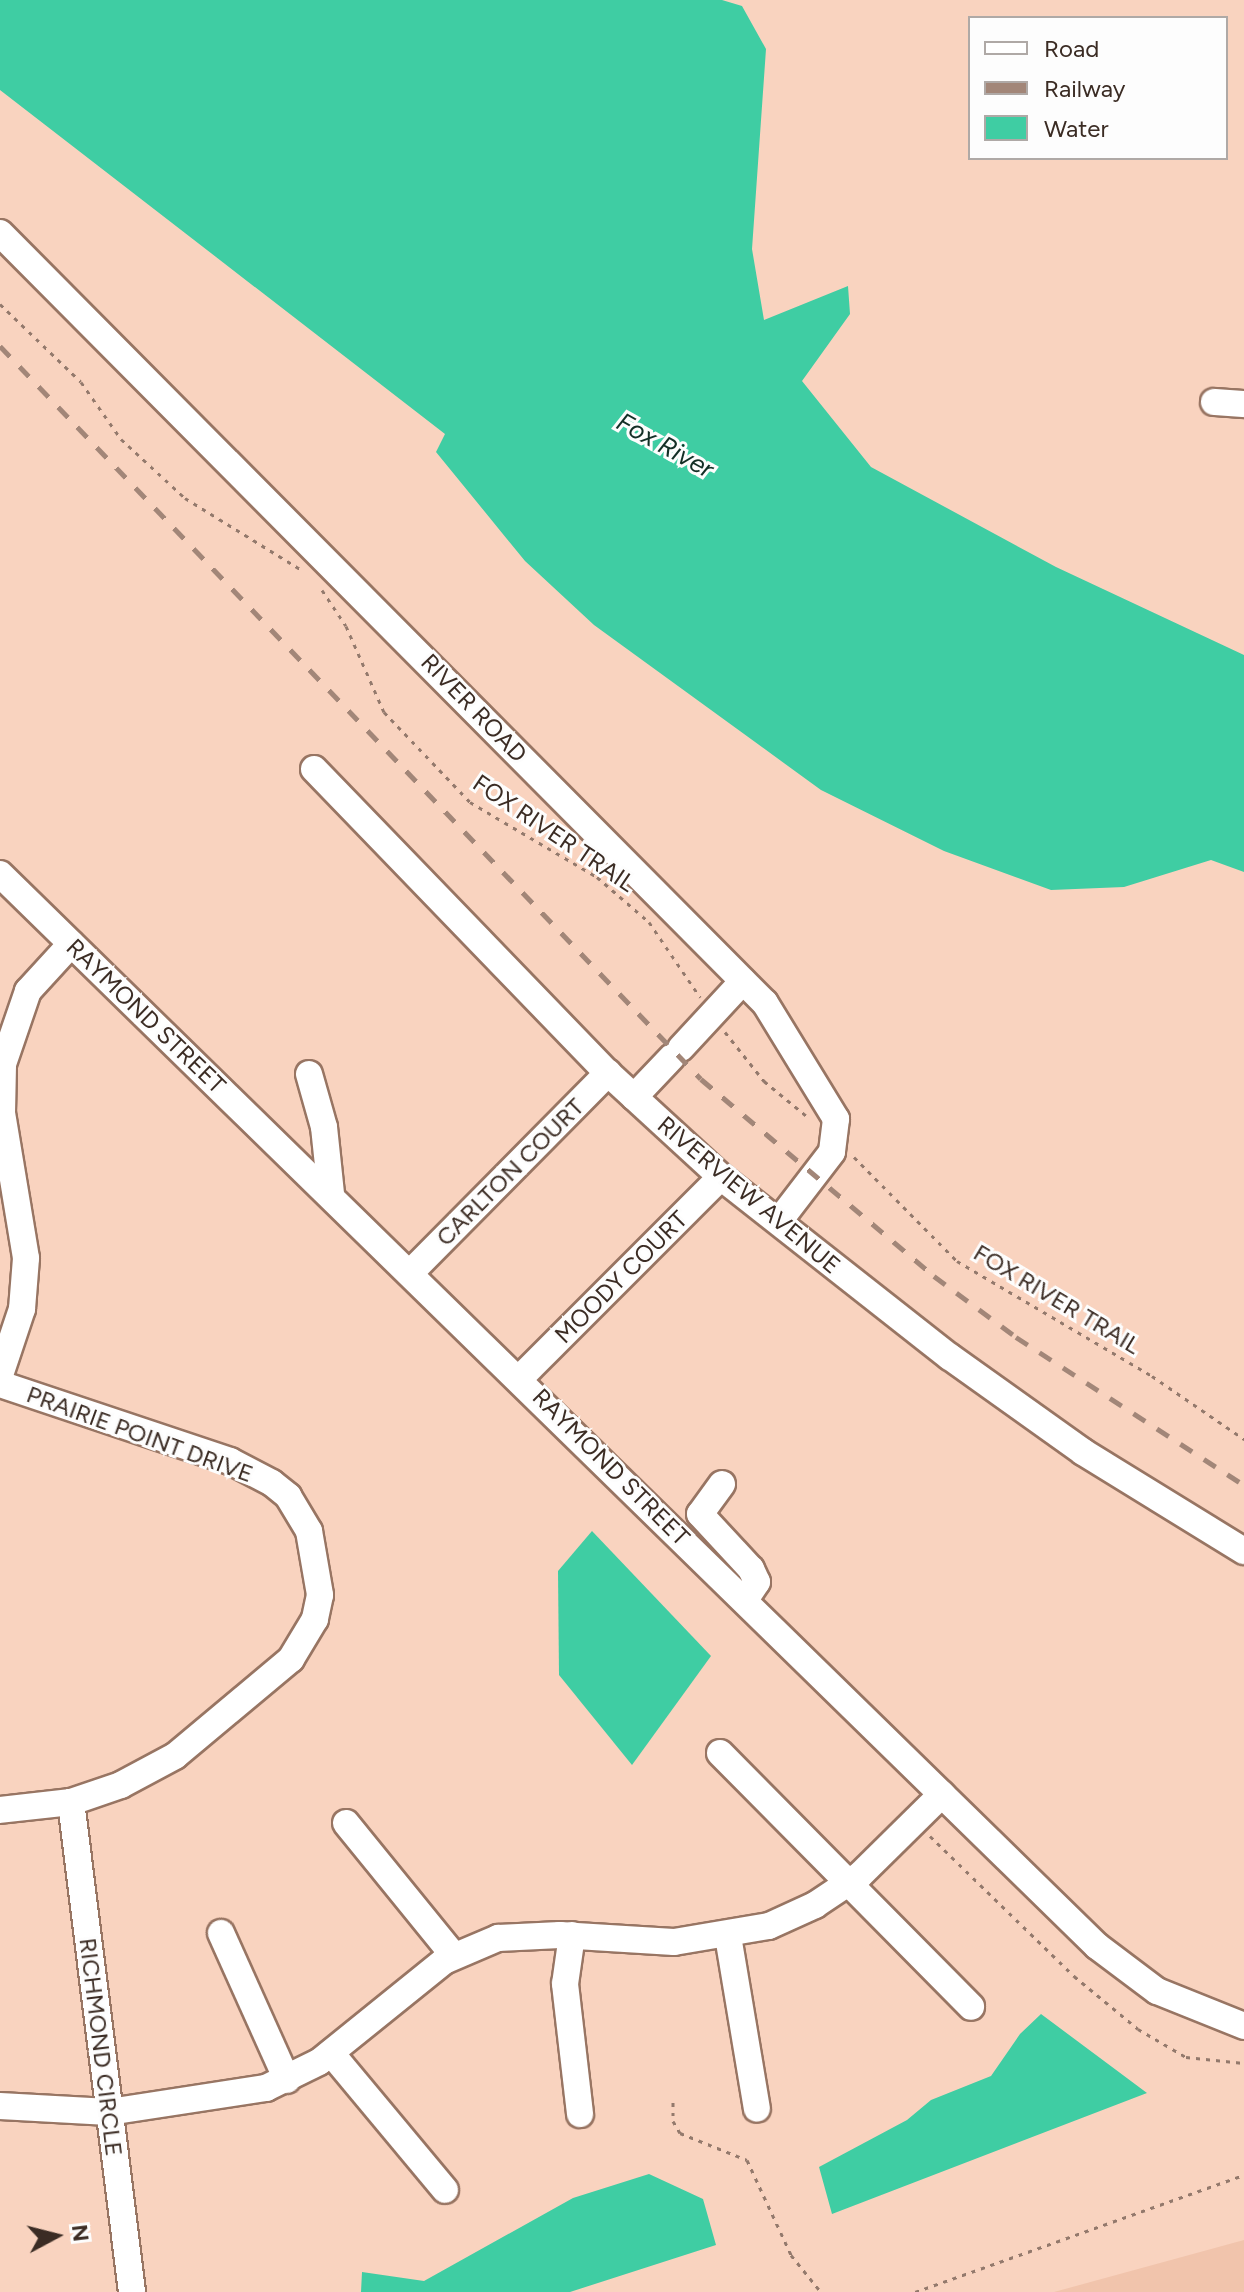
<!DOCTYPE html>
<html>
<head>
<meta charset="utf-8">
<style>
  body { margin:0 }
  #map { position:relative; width:1244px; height:2292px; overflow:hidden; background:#f9d3bf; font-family:Figtree,sans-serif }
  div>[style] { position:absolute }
  .built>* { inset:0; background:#f1c4ac }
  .water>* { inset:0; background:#3fcda3 }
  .path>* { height:3px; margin-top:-1.5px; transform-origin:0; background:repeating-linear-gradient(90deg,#93796c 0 4px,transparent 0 10px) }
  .roads { filter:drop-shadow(2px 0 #987563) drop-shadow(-2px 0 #987563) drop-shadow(0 2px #987563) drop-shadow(0 -2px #987563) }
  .minor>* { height:26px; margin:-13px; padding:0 13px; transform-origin:13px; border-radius:13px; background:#fff }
  .rail>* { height:5px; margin-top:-2.5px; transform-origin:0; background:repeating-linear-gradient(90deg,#a28678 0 14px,transparent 0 28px) }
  span { translate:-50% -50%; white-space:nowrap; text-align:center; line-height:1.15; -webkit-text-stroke:6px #fdfdfd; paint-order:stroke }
  .street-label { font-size:24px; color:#3b2c24 }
  .water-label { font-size:26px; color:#132f26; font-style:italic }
  .legend { position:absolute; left:968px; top:16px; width:260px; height:144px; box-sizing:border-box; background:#fdfdfd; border:2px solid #afa9a6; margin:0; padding:10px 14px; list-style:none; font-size:24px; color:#3b2c24 }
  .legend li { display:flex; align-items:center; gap:16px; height:40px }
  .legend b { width:40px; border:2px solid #afa9a6 }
  .north { position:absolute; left:16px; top:2196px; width:80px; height:80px; -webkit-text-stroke:6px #fdfdfd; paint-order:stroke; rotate:83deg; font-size:22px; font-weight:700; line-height:32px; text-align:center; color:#3b2c24 }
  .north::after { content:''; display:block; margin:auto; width:28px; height:36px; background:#3b2c24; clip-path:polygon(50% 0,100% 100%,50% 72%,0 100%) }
</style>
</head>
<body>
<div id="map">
  <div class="built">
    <div style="clip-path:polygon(1244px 2240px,1244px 2292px,1054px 2292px)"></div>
  </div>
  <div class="water">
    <div style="clip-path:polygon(0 0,722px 0,742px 6px,766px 49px,752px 249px,764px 320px,848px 286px,850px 314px,802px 381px,871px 467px,1056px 567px,1244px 655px,1244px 872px,1211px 860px,1124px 887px,1051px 890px,944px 851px,821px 790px,594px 625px,525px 561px,436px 452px,445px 434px,0 90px)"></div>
    <div style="clip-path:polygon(592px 1531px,711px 1656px,632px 1765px,559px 1675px,558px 1571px)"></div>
    <div style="clip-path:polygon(1041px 2014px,1147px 2093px,832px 2214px,819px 2167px,907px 2120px,931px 2100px,991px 2076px,1020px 2034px)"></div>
    <div style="clip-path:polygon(649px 2174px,703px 2199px,716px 2245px,570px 2292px,361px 2292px,362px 2272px,424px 2281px,573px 2198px)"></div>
  </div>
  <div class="path">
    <div style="left:0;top:304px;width:112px;rotate:43.9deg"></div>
    <div style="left:81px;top:382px;width:70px;rotate:54.9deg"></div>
    <div style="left:121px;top:439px;width:87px;rotate:42.7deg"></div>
    <div style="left:185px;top:498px;width:139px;rotate:31.7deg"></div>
    <div style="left:322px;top:590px;width:43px;rotate:56.3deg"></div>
    <div style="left:346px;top:626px;width:94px;rotate:66.2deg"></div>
    <div style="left:384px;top:712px;width:124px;rotate:46.3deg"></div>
    <div style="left:470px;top:802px;width:147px;rotate:30.6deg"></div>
    <div style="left:597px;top:877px;width:69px;rotate:40.9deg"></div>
    <div style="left:649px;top:922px;width:91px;rotate:55.8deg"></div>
    <div style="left:725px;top:1032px;width:63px;rotate:51.5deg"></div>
    <div style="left:764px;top:1081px;width:58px;rotate:39.4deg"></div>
    <div style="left:854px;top:1157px;width:146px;rotate:45.3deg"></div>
    <div style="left:957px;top:1261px;width:226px;rotate:30.5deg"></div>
    <div style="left:1152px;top:1376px;width:112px;rotate:34.4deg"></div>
    <div style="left:930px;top:1836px;width:201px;rotate:44.2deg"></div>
    <div style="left:1074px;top:1976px;width:83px;rotate:39.6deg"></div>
    <div style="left:1138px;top:2029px;width:56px;rotate:30.3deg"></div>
    <div style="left:1186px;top:2057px;width:58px;rotate:5.9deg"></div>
    <div style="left:673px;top:2102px;width:19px;rotate:90deg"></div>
    <div style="left:673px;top:2121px;width:14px;rotate:60deg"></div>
    <div style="left:680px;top:2133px;width:72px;rotate:21.9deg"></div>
    <div style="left:747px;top:2160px;width:105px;rotate:65.1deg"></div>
    <div style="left:791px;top:2255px;width:48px;rotate:51deg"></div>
    <div style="left:915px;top:2292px;width:349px;rotate:-19.6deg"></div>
  </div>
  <div class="roads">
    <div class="minor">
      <div style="left:0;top:233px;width:1085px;rotate:45.19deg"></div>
      <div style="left:765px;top:1003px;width:136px;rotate:58.5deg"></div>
      <div style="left:836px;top:1119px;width:33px;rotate:97deg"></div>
      <div style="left:832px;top:1152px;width:87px;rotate:127.5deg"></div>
      <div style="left:1214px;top:402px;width:30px;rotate:4deg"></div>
      <div style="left:314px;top:769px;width:423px;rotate:46deg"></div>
      <div style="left:608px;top:1073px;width:154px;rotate:42.6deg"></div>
      <div style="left:721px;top:1177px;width:291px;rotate:38.2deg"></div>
      <div style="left:950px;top:1357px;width:163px;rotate:35.5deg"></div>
      <div style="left:1083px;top:1452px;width:189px;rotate:31.6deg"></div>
      <div style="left:0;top:874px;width:1534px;rotate:44.34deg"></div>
      <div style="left:1097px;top:1946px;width:75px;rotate:36.9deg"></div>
      <div style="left:1157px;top:1991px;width:94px;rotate:21.9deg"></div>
      <div style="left:681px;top:1048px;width:91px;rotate:-47.2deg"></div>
      <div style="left:309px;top:1074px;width:55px;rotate:74.2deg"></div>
      <div style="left:324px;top:1127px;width:67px;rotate:84deg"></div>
      <div style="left:634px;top:1097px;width:54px;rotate:-46.5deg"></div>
      <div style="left:412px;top:1271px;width:279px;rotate:-45.3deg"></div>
      <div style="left:0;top:1375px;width:70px;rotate:-71.6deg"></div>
      <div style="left:22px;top:1309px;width:51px;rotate:-85.5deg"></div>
      <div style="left:26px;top:1258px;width:147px;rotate:-99.4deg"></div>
      <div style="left:2px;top:1113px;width:49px;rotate:-88.8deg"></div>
      <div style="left:3px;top:1064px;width:77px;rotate:-71.1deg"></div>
      <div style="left:28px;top:991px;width:64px;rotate:-47.5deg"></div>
      <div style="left:520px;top:1378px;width:284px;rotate:-45deg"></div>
      <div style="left:0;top:1384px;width:243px;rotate:18.5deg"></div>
      <div style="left:230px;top:1461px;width:47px;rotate:27.6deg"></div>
      <div style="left:272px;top:1483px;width:21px;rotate:39deg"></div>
      <div style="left:288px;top:1496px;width:41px;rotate:59deg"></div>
      <div style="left:309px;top:1531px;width:65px;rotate:80.2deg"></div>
      <div style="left:320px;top:1595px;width:25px;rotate:102deg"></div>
      <div style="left:315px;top:1619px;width:47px;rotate:121deg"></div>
      <div style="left:291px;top:1659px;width:151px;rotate:140.1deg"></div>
      <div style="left:175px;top:1756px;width:61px;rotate:151.8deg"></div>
      <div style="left:121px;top:1785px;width:53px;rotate:161.2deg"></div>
      <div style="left:71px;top:1802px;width:71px;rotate:173.6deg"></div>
      <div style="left:722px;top:1484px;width:37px;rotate:126deg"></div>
      <div style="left:700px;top:1514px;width:75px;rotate:47.2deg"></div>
      <div style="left:751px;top:1569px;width:14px;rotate:65deg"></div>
      <div style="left:757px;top:1582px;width:22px;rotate:124deg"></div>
      <div style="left:720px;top:1753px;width:357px;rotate:45.3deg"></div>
      <div style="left:71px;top:1802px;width:494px;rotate:82.9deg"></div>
      <div style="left:346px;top:1823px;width:171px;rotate:50.9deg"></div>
      <div style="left:221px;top:1933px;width:161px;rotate:65.8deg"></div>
      <div style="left:572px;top:1935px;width:49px;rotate:98.1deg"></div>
      <div style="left:565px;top:1984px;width:131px;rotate:83.4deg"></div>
      <div style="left:728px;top:1936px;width:175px;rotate:80.5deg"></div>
      <div style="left:331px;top:2053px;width:178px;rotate:50.2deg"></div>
      <div style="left:0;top:2106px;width:109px;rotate:3.2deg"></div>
      <div style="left:109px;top:2112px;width:159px;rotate:-8.7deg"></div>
      <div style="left:266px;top:2088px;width:59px;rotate:-26.1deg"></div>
      <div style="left:319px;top:2062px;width:161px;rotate:-38.9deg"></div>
      <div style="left:444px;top:1961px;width:59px;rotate:-23.1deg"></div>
      <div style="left:498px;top:1938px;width:62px;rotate:-2.8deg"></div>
      <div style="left:560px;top:1935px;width:114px;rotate:3.5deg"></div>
      <div style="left:674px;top:1942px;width:96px;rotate:-9.6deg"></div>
      <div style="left:769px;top:1926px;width:51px;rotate:-24.5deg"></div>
      <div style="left:815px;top:1905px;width:54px;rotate:-33.7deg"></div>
      <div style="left:860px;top:1875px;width:115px;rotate:-44.6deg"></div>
    </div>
  </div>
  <div class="rail">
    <div style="left:0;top:346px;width:1014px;rotate:46.28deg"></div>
    <div style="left:701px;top:1079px;width:305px;rotate:40.2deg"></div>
    <div style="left:934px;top:1276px;width:102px;rotate:36.6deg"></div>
    <div style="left:1016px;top:1337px;width:272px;rotate:33deg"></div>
  </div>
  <div class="street-label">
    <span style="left:474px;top:708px;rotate:46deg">RIVER ROAD</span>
    <span style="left:554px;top:833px;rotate:34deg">FOX RIVER TRAIL</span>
    <span style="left:146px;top:1016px;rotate:44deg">RAYMOND STREET</span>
    <span style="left:510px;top:1172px;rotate:-45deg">CARLTON COURT</span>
    <span style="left:749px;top:1195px;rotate:40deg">RIVERVIEW AVENUE</span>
    <span style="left:621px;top:1277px;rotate:-45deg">MOODY COURT</span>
    <span style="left:1057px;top:1299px;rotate:31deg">FOX RIVER TRAIL</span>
    <span style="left:140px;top:1434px;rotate:20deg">PRAIRIE POINT DRIVE</span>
    <span style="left:611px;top:1467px;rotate:45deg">RAYMOND STREET</span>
    <span style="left:101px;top:2047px;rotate:83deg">RICHMOND CIRCLE</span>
  </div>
  <div class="water-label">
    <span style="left:665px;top:446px;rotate:29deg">Fox River</span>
  </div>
  <ul class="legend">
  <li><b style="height:10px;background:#fff"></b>Road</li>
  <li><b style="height:10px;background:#a28678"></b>Railway</li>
  <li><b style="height:22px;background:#3fcda3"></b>Water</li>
  </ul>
  <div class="north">N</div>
</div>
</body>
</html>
